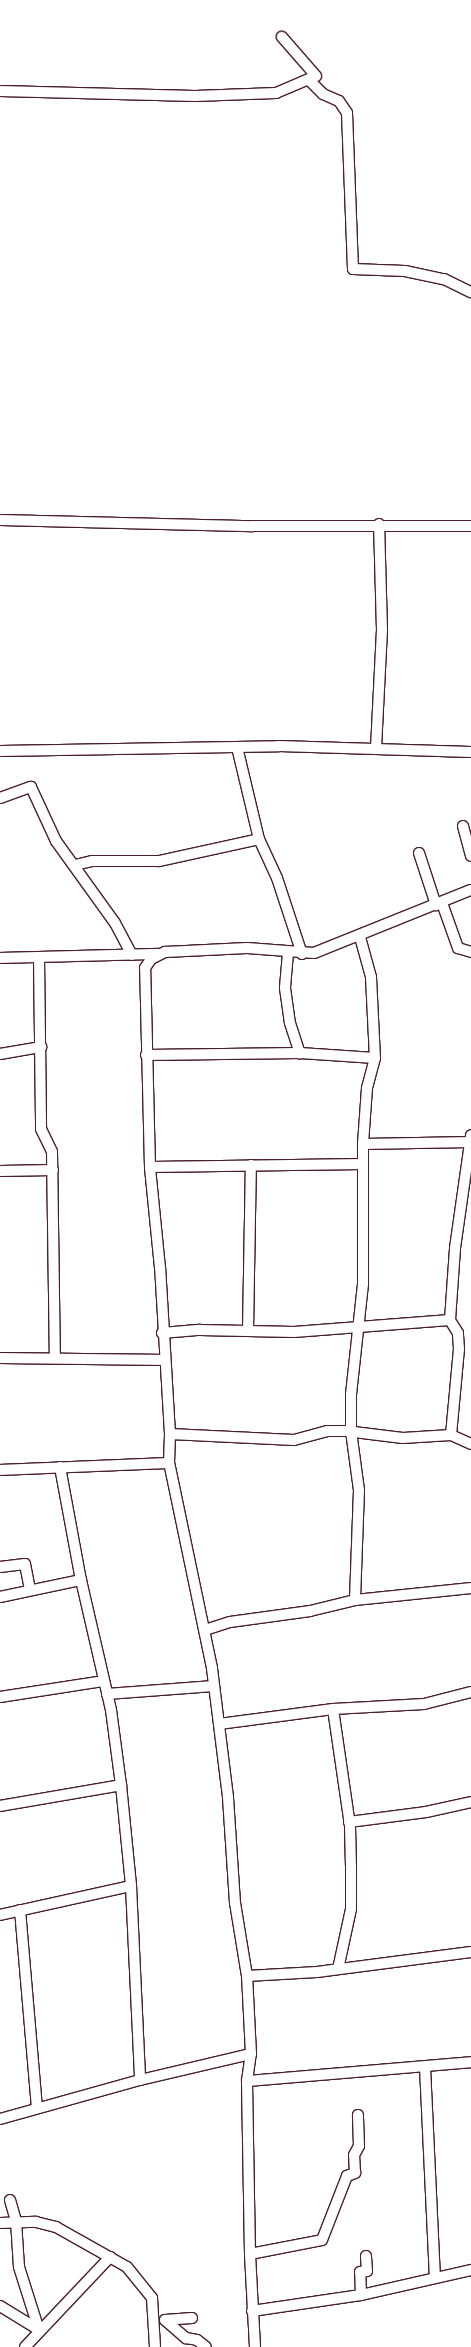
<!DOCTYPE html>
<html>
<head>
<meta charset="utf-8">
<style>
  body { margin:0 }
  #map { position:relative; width:471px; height:2347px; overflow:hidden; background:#fff; font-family:Delius,sans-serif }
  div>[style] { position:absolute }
  .roads { filter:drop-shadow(1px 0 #4a1f2b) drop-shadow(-1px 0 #4a1f2b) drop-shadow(0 1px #4a1f2b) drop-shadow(0 -1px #4a1f2b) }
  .minor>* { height:10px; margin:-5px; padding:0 5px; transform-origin:5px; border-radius:5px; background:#fff }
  span { translate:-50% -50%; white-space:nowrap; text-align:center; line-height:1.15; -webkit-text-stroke:5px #fff; paint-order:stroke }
</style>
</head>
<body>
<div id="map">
  <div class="roads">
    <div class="minor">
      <div style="left:309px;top:80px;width:20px;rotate:45deg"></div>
      <div style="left:323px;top:94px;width:17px;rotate:24deg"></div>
      <div style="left:339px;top:101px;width:14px;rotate:56deg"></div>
      <div style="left:347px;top:113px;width:156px;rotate:87.8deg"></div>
      <div style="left:353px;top:269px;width:52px;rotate:2.2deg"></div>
      <div style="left:405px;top:271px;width:40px;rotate:12deg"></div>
      <div style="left:444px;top:279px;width:30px;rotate:26deg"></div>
      <div style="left:0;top:91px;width:195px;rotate:1.5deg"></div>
      <div style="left:195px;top:96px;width:81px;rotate:-2.1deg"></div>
      <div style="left:276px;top:93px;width:43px;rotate:-23deg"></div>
      <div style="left:316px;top:76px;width:52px;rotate:-131.1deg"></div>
      <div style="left:0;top:520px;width:253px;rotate:1.4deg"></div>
      <div style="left:253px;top:526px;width:218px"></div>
      <div style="left:237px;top:747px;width:95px;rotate:76.6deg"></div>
      <div style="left:259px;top:839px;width:43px;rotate:65.2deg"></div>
      <div style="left:277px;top:878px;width:80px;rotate:71.8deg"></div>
      <div style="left:376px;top:748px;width:118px;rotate:-87.1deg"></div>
      <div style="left:382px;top:630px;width:106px;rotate:-91.6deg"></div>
      <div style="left:0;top:751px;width:279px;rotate:-1deg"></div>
      <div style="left:279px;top:746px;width:192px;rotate:1.8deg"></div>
      <div style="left:0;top:798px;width:33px;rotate:-20deg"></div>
      <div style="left:31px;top:787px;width:60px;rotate:65.2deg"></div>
      <div style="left:56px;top:841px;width:101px;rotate:54.3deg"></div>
      <div style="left:115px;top:923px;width:36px;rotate:62deg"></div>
      <div style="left:463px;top:826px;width:31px;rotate:75deg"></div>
      <div style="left:419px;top:853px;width:55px;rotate:71.9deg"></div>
      <div style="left:75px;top:865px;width:18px;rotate:-13deg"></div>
      <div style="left:93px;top:861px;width:66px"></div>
      <div style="left:159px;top:861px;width:102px;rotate:-12.4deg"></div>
      <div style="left:442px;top:903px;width:48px;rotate:70.4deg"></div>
      <div style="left:458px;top:948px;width:14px;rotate:17deg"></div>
      <div style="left:360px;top:937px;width:41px;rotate:74.6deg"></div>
      <div style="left:371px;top:977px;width:81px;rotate:87.2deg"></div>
      <div style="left:288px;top:953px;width:35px;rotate:95deg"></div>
      <div style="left:285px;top:988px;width:35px;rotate:82deg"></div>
      <div style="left:290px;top:1023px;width:32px;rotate:72deg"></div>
      <div style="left:300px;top:1053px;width:75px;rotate:3.8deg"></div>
      <div style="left:375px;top:1058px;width:31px;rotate:105deg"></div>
      <div style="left:367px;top:1088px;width:56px;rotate:94.1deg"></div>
      <div style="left:363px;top:1144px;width:140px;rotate:90deg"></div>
      <div style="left:363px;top:1284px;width:111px;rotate:96.2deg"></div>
      <div style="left:351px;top:1394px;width:37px;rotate:90deg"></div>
      <div style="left:351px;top:1431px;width:60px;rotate:82.3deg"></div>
      <div style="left:359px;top:1490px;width:110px;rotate:92.1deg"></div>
      <div style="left:39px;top:957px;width:172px;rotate:89.3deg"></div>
      <div style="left:41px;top:1129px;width:25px;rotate:64deg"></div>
      <div style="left:52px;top:1152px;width:206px;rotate:89.2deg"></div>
      <div style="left:0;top:958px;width:157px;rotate:-1.5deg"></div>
      <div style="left:0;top:1054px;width:42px;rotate:-9.7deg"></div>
      <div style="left:146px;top:1055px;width:154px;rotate:-0.7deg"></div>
      <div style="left:363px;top:1144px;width:108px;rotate:-1.1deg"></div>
      <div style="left:150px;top:1167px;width:213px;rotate:-0.8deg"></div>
      <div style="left:0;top:1171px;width:53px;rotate:-1.1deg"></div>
      <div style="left:248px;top:1331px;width:166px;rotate:-89deg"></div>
      <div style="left:162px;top:1333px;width:38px;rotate:-5deg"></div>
      <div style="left:200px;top:1330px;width:94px;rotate:1.2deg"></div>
      <div style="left:294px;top:1332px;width:156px;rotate:-4.4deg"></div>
      <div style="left:0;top:1358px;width:164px;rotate:0.7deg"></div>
      <div style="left:170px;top:1434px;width:124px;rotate:2.8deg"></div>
      <div style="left:294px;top:1440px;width:35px;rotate:-15deg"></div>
      <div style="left:328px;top:1431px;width:18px"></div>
      <div style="left:346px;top:1431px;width:57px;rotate:7deg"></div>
      <div style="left:403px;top:1438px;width:48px;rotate:-3.6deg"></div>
      <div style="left:451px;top:1435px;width:22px;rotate:24deg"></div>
      <div style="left:451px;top:1435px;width:86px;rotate:-84.7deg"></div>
      <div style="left:459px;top:1349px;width:16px;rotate:-94deg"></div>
      <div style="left:458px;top:1333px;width:15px;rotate:-122deg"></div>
      <div style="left:450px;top:1320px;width:72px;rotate:-86deg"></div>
      <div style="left:455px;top:1248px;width:114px;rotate:-81.9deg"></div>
      <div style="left:60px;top:1467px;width:115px;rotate:79.5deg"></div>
      <div style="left:81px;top:1580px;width:133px;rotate:77deg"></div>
      <div style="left:111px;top:1710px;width:76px;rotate:82.4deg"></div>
      <div style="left:121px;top:1785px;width:101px;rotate:84.3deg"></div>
      <div style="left:131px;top:1886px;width:194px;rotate:87.3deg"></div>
      <div style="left:0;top:1470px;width:169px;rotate:-2.4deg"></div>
      <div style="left:0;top:1567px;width:25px;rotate:-7deg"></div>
      <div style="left:25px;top:1564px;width:26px;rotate:79deg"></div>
      <div style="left:0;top:1597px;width:83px;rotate:-11.9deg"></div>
      <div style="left:205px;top:1630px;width:26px;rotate:-18deg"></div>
      <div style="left:230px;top:1622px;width:81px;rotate:-7.8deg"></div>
      <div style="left:310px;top:1611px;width:46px;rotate:-13.7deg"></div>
      <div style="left:355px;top:1600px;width:117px;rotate:-5.9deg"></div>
      <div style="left:107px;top:1694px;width:107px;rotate:-4.3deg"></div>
      <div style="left:0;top:1697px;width:104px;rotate:-8.8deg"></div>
      <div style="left:333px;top:1709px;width:118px;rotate:81.7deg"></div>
      <div style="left:350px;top:1826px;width:40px;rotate:88.6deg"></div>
      <div style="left:351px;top:1866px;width:43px;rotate:90deg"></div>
      <div style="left:351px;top:1909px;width:61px;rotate:102.2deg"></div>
      <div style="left:219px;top:1724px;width:115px;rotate:-7.5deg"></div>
      <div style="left:333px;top:1709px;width:91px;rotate:-3.1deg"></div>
      <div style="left:424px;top:1704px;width:49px;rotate:-14.3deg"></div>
      <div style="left:0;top:1806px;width:123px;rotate:-9.8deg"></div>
      <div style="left:349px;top:1822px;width:78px;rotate:-7.4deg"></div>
      <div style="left:426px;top:1812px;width:46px;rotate:-12.5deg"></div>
      <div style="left:20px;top:1910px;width:199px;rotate:85.1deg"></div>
      <div style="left:0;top:1915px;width:134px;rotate:-12.5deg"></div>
      <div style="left:247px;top:1976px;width:70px;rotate:-3.3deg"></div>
      <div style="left:317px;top:1972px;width:155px;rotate:-7.4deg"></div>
      <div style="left:425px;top:2067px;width:209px;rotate:87.3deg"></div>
      <div style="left:247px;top:2081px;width:225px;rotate:-4.8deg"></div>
      <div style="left:0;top:2119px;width:145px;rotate:-15.6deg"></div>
      <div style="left:140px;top:2080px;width:114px;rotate:-13.2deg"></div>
      <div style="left:10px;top:2200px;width:22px;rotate:74deg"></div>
      <div style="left:16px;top:2221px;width:46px;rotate:86.3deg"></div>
      <div style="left:19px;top:2267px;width:66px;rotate:72.4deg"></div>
      <div style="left:0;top:2223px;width:36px;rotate:-2deg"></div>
      <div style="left:36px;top:2222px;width:21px;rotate:14deg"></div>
      <div style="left:56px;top:2227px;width:81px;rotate:29.4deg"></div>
      <div style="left:127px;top:2267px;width:40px;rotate:51deg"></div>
      <div style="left:152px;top:2298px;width:49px;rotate:86.5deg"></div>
      <div style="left:250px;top:2254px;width:73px;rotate:-11deg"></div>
      <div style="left:322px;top:2240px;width:69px;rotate:-68.7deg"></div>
      <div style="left:347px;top:2176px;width:9px;rotate:-21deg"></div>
      <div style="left:355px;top:2173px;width:18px;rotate:-93deg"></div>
      <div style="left:354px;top:2155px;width:10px;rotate:-61deg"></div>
      <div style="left:359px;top:2146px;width:31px;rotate:-92deg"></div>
      <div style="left:361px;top:2295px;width:23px;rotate:-92deg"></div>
      <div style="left:360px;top:2272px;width:7px;rotate:-8deg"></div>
      <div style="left:367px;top:2271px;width:15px;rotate:-94deg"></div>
      <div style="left:0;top:2306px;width:46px;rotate:31.6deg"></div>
      <div style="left:252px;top:2311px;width:110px;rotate:-8.4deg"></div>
      <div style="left:361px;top:2295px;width:113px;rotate:-12.8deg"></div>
      <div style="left:192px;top:2318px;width:27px;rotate:176deg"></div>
      <div style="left:165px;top:2320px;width:28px;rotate:41deg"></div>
      <div style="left:186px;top:2338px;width:11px;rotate:10deg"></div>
      <div style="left:197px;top:2340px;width:11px;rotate:38deg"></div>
      <div style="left:25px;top:2347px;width:124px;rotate:-46.6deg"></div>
      <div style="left:255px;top:2347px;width:93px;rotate:-93.1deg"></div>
      <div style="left:250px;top:2254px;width:173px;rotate:-91deg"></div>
      <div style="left:247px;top:2081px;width:27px;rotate:-82deg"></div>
      <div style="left:251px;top:2054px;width:78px;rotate:-92.9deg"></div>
      <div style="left:247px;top:1976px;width:74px;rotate:-99.3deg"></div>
      <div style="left:235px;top:1903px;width:106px;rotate:-93.8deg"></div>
      <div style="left:228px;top:1797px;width:130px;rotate:-97.1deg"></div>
      <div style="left:212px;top:1668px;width:209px;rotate:-101.8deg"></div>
      <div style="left:169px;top:1463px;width:29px;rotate:-88deg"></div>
      <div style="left:170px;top:1434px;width:166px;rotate:-93.4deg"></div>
      <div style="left:160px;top:1268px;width:101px;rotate:-95.7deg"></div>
      <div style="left:150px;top:1167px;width:199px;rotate:-91.4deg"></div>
      <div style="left:145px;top:968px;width:11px;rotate:-56deg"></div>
      <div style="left:151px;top:959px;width:16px;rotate:-27deg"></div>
      <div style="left:165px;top:952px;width:82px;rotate:-2.8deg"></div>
      <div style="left:247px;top:948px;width:67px;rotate:4.3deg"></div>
      <div style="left:314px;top:953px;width:169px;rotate:-21.9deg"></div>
    </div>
  </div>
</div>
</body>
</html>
